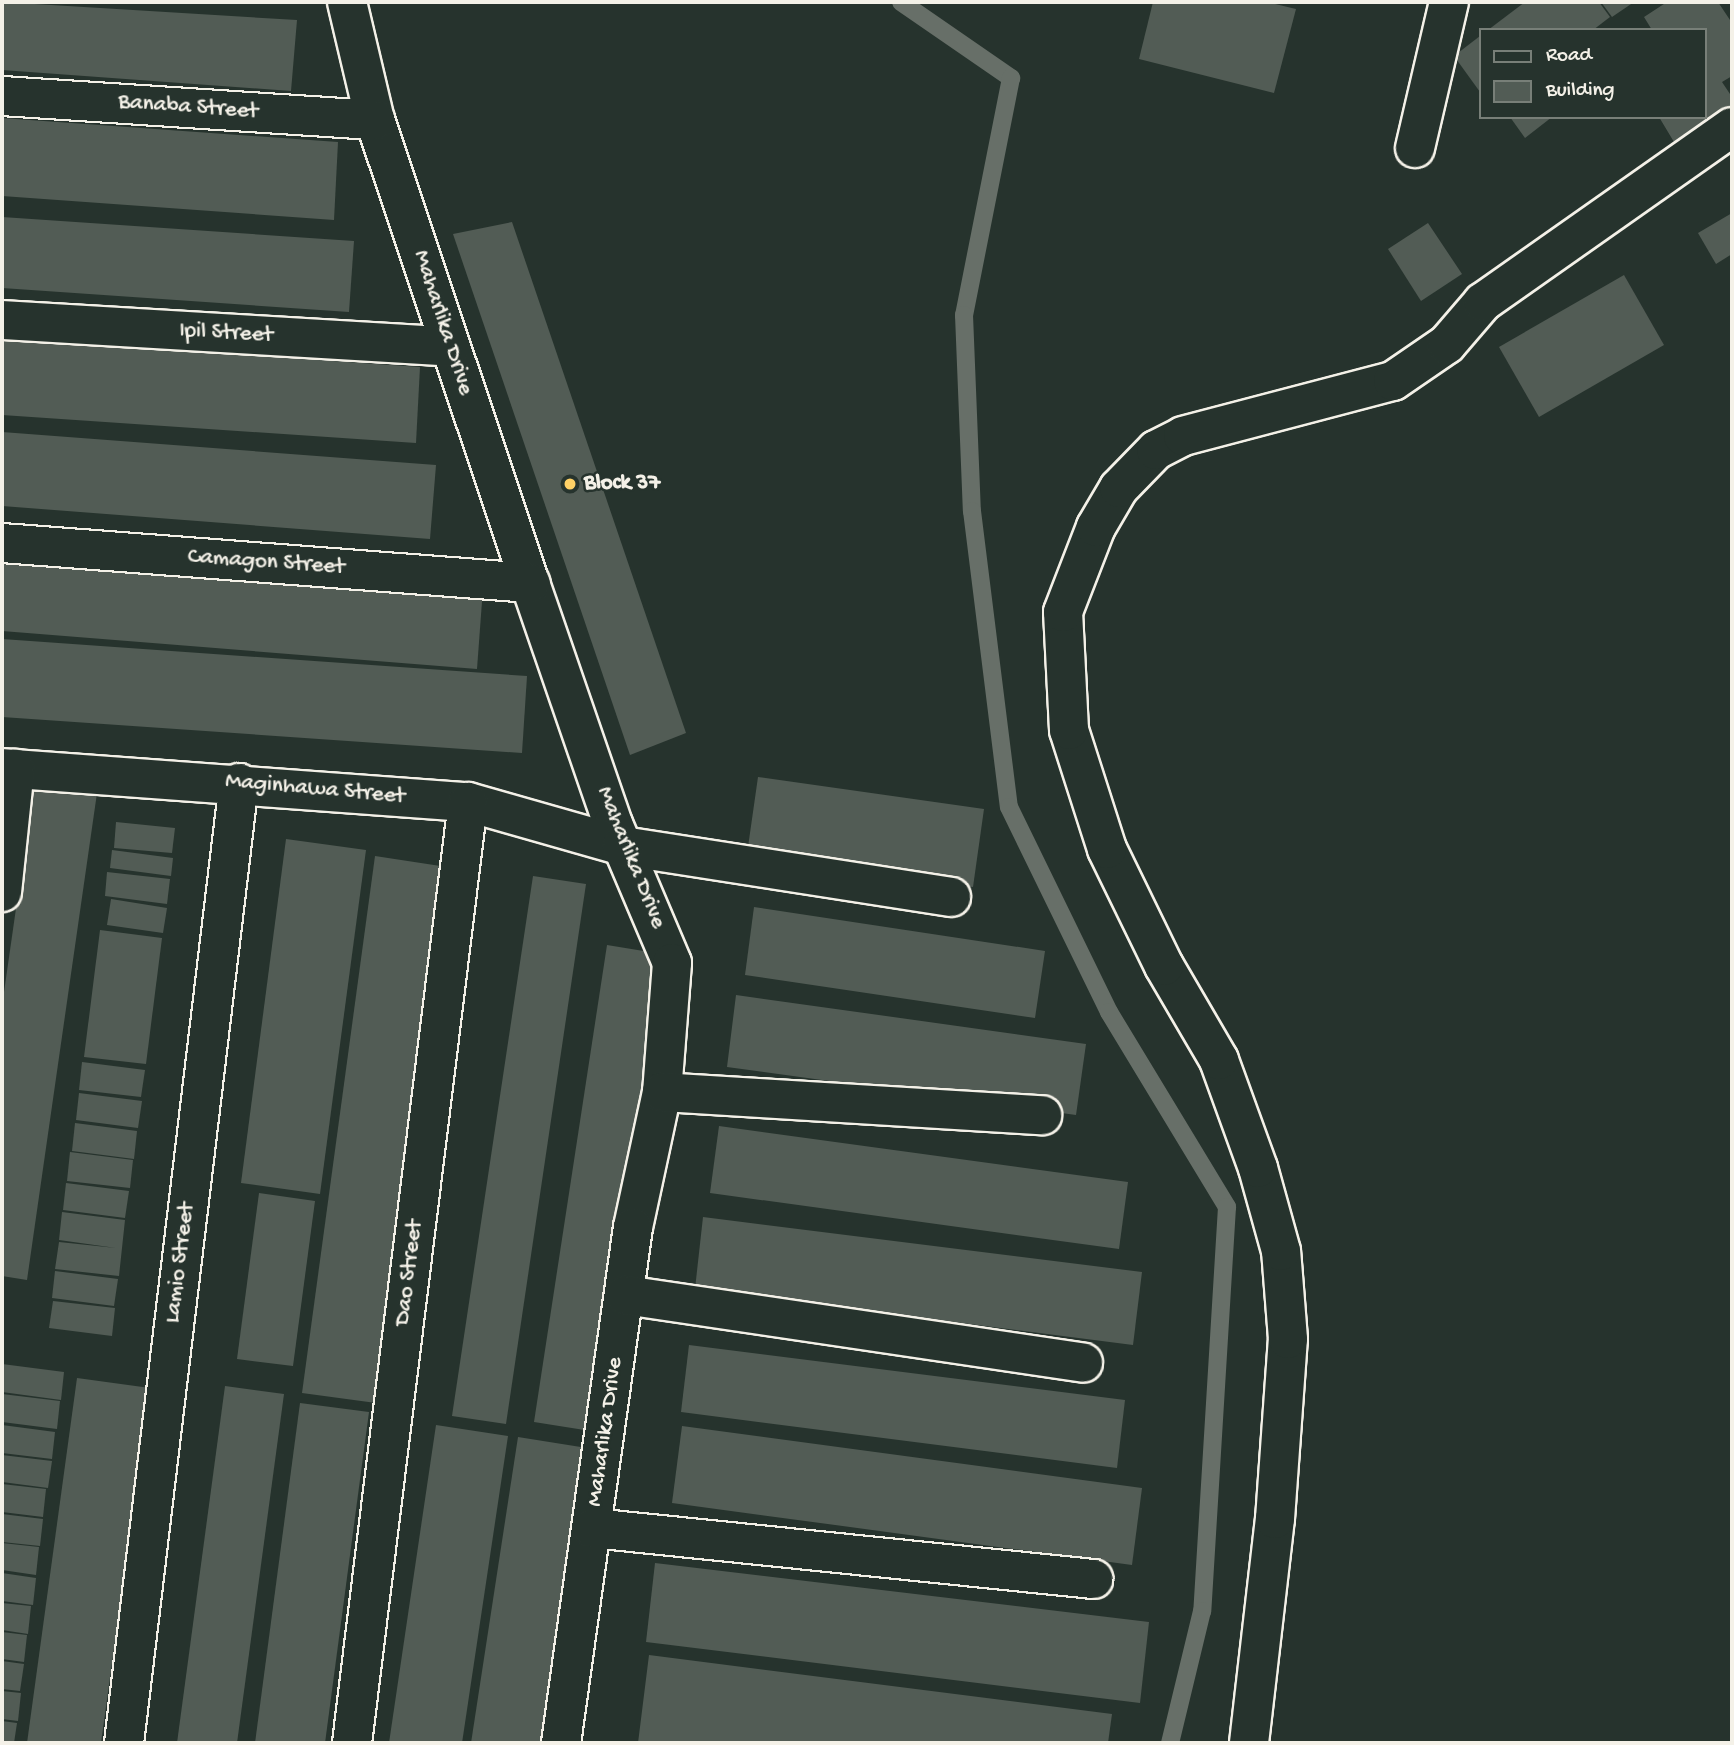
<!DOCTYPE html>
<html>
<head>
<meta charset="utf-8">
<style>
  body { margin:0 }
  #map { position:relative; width:1734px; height:1745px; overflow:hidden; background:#26332d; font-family:"Gochi Hand",sans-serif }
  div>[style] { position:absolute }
  .stream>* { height:18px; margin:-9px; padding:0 9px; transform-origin:9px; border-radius:9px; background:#676f68 }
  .building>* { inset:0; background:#525c55 }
  .roads { filter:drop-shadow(2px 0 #f4f1e8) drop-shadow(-2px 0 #f4f1e8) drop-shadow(0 2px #f4f1e8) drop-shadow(0 -2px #f4f1e8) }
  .minor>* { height:38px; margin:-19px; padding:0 19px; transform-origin:19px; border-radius:19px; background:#26332d }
  .dots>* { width:19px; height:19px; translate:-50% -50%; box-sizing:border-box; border:4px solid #26332d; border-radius:50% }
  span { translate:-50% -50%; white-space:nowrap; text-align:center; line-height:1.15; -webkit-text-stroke:5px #26332d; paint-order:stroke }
  .street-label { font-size:23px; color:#f4f1e8 }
  .poi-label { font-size:23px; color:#f4f1e8; font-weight:700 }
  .left { translate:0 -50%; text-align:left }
  .frame { position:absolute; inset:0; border:4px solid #f4f1e8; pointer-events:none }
  .legend { position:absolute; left:1479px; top:28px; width:228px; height:91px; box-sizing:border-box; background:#26332d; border:2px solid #787f78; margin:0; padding:9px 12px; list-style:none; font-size:21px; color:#f4f1e8 }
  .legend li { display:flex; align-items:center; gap:14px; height:35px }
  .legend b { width:35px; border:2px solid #787f78 }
</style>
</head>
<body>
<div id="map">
  <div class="stream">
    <div style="left:901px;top:2px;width:134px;rotate:34.6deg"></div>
    <div style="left:1011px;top:78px;width:242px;rotate:101.2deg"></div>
    <div style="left:964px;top:315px;width:196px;rotate:87.7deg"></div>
    <div style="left:972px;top:511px;width:298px;rotate:82.9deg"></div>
    <div style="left:1009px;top:807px;width:228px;rotate:64deg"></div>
    <div style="left:1109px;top:1012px;width:228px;rotate:58.8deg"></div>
    <div style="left:1227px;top:1207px;width:405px;rotate:93.5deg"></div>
    <div style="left:1202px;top:1611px;width:136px;rotate:103.6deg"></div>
  </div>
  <div class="building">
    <div style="clip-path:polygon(2px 2px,297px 20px,291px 91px,2px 70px)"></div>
    <div style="clip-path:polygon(1153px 2px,1267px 2px,1296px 9px,1274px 93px,1139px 59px)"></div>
    <div style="clip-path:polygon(1525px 2px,1599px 2px,1610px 17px,1593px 30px,1488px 30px)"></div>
    <div style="clip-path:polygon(1601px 2px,1634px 2px,1612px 17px)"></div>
    <div style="clip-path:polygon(1667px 2px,1718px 2px,1732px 23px,1732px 76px,1722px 82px,1732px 97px,1732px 111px,1677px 147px,1659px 117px,1704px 117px,1704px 30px,1652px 30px,1644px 17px)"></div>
    <div style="clip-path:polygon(1480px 36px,1480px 92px,1454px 56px)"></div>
    <div style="clip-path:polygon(1510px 117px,1552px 117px,1525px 138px)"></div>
    <div style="clip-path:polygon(2px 118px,338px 142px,334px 220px,2px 196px)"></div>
    <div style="clip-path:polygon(1732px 213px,1732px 254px,1716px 264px,1698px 233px)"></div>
    <div style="clip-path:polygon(2px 217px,354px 241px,349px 312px,2px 288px)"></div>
    <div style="clip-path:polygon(512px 222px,686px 733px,630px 755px,453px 234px)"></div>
    <div style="clip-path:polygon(1428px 223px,1462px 274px,1421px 301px,1388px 249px)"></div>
    <div style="clip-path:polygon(1624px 275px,1664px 345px,1539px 417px,1499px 347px)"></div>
    <div style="clip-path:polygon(2px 338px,420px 367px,416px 443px,2px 415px)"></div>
    <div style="clip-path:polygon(2px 432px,436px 465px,430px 539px,2px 506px)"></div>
    <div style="clip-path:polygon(2px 549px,483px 588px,477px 669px,2px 631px)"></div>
    <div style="clip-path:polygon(2px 639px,527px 676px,522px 753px,2px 717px)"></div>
    <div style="clip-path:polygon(758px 777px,984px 809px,973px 887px,747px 854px)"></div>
    <div style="clip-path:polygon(34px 783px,97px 793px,27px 1280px,2px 1276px,2px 1006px)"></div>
    <div style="clip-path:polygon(116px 822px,175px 828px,172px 853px,114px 848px)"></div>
    <div style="clip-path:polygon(286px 839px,366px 850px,320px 1194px,241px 1183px)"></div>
    <div style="clip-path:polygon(112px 850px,173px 858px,171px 876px,110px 868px)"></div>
    <div style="clip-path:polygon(375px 856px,447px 867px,376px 1403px,302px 1393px)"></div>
    <div style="clip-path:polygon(107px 872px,170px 879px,167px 904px,105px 896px)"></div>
    <div style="clip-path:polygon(533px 876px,586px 884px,506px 1424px,452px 1416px)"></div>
    <div style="clip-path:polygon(111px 899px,167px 908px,163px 933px,107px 925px)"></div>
    <div style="clip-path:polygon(754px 907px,1045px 951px,1035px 1018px,745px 975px)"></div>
    <div style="clip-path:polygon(100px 930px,162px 938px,146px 1064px,84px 1057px)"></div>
    <div style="clip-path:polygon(607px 945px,668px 955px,597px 1432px,534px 1422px)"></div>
    <div style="clip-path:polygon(736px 995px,1086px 1044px,1076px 1115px,727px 1067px)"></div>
    <div style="clip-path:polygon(82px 1062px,145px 1070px,141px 1097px,79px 1090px)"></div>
    <div style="clip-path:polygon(79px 1093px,142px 1101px,138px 1128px,76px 1120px)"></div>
    <div style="clip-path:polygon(75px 1123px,137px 1131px,134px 1159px,72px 1151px)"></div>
    <div style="clip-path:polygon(719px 1126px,1128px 1182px,1119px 1249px,710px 1193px)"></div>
    <div style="clip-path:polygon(70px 1152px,133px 1160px,130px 1188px,67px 1181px)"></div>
    <div style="clip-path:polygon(66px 1183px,129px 1191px,125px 1218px,63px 1210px)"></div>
    <div style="clip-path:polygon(259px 1193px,315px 1201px,293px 1366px,237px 1359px)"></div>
    <div style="clip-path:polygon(62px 1212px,125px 1220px,119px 1276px,55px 1269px,59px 1242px,116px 1248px,59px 1240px)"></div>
    <div style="clip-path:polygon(703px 1217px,1142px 1272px,1133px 1345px,695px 1289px)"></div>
    <div style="clip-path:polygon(55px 1271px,118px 1279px,114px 1306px,52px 1298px)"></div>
    <div style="clip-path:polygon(53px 1301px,115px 1308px,112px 1336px,49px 1328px)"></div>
    <div style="clip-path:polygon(689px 1345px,1125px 1400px,1117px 1468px,681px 1412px)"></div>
    <div style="clip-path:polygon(2px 1364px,64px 1372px,61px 1400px,2px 1392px)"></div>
    <div style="clip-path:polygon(77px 1378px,150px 1388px,101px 1743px,27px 1743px)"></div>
    <div style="clip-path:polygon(225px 1386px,284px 1394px,237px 1743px,177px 1743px)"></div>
    <div style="clip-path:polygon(2px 1394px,60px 1401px,57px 1429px,2px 1422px)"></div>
    <div style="clip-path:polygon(300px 1403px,369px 1412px,325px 1743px,255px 1743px)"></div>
    <div style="clip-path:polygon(2px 1425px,55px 1432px,52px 1459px,2px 1453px)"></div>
    <div style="clip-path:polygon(436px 1425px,508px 1436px,462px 1743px,389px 1743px)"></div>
    <div style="clip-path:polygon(682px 1426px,1142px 1488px,1132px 1565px,672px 1503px)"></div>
    <div style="clip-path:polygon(518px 1437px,587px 1448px,543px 1743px,471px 1743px)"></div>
    <div style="clip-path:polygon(2px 1455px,52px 1461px,48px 1488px,2px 1482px)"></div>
    <div style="clip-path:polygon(2px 1484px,46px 1489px,43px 1517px,2px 1512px)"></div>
    <div style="clip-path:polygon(2px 1514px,43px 1519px,40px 1546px,2px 1542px)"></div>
    <div style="clip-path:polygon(2px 1543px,39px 1547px,36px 1575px,2px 1570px)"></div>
    <div style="clip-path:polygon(655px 1563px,1149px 1622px,1140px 1703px,646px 1642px)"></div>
    <div style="clip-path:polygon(2px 1573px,36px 1578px,33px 1605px,2px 1601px)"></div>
    <div style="clip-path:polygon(2px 1603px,31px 1606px,28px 1634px,2px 1630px)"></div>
    <div style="clip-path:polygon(2px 1632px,27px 1635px,24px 1662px,2px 1659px)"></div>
    <div style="clip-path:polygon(649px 1655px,1112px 1714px,1108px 1743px,638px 1743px)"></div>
    <div style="clip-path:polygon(2px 1661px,24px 1664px,20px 1691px,2px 1689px)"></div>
    <div style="clip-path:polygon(2px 1691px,21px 1693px,18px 1721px,2px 1719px)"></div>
    <div style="clip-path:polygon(2px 1721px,17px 1723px,14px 1743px,2px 1743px)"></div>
  </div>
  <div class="roads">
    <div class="minor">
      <div style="left:347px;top:2px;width:121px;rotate:76.7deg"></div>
      <div style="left:375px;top:120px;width:488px;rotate:71.5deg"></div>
      <div style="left:530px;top:583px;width:255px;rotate:71deg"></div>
      <div style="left:613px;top:824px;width:151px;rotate:67deg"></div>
      <div style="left:672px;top:963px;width:129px;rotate:94.4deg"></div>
      <div style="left:662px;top:1092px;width:138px;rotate:102.1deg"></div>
      <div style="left:633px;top:1227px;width:521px;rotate:97.94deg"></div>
      <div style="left:2px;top:96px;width:374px;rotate:3.7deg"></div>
      <div style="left:1415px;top:148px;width:150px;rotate:-76.9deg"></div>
      <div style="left:2px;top:320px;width:449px;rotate:3.4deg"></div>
      <div style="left:2px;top:543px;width:530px;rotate:4.33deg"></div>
      <div style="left:2px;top:768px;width:467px;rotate:4.2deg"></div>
      <div style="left:468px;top:802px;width:160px;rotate:15.9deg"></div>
      <div style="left:622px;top:846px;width:333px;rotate:8.8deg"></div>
      <div style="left:2px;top:892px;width:124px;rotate:-84deg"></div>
      <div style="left:662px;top:1092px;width:381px;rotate:3.5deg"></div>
      <div style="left:625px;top:1295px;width:463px;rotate:8.4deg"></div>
      <div style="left:592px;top:1528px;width:504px;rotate:5.81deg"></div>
      <div style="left:124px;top:1743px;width:967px;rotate:-83.17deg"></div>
      <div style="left:352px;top:1743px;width:948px;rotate:-82.97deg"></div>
      <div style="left:1249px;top:1743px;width:226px;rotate:-83.4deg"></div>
      <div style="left:1275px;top:1519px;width:180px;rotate:-85.9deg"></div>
      <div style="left:1288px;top:1339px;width:88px;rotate:-94.5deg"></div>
      <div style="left:1281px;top:1251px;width:86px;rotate:-105.5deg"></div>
      <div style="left:1258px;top:1168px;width:115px;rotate:-109.9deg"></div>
      <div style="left:1219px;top:1060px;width:109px;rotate:-120.3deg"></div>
      <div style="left:1164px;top:966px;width:130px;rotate:-116deg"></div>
      <div style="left:1107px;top:849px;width:125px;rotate:-107.7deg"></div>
      <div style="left:1069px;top:730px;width:118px;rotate:-92.9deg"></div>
      <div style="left:1063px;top:612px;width:91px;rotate:-68.8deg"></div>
      <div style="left:1096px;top:527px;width:45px;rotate:-59.5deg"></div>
      <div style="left:1119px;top:488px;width:53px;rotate:-45.8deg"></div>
      <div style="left:1156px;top:450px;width:30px;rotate:-27deg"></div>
      <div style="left:1183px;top:436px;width:217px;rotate:-14.7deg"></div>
      <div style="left:1393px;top:381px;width:65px;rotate:-34.4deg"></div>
      <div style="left:1447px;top:344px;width:55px;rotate:-49.4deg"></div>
      <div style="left:1483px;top:302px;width:304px;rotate:-35.1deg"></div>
    </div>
  </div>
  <div class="dots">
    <div style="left:570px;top:484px;background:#ffd166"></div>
  </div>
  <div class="street-label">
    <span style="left:188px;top:108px;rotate:4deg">Banaba Street</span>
    <span style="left:442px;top:323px;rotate:72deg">Maharlika Drive</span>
    <span style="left:226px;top:334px;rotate:3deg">Ipil Street</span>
    <span style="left:266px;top:563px;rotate:4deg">Camagon Street</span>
    <span style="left:315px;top:790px;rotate:5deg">Maginhawa Street</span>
    <span style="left:630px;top:858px;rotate:68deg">Maharlika Drive</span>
    <span style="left:181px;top:1263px;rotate:-83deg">Lamio Street</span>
    <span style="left:410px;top:1273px;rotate:-83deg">Dao Street</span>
    <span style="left:606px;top:1432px;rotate:-82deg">Maharlika Drive</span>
  </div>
  <div class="poi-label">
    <span class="left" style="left:584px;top:484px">Block 37</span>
  </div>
  <div class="frame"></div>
  <ul class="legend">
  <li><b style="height:9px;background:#26332d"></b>Road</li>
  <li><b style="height:19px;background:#525c55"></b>Building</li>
  </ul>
</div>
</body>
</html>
